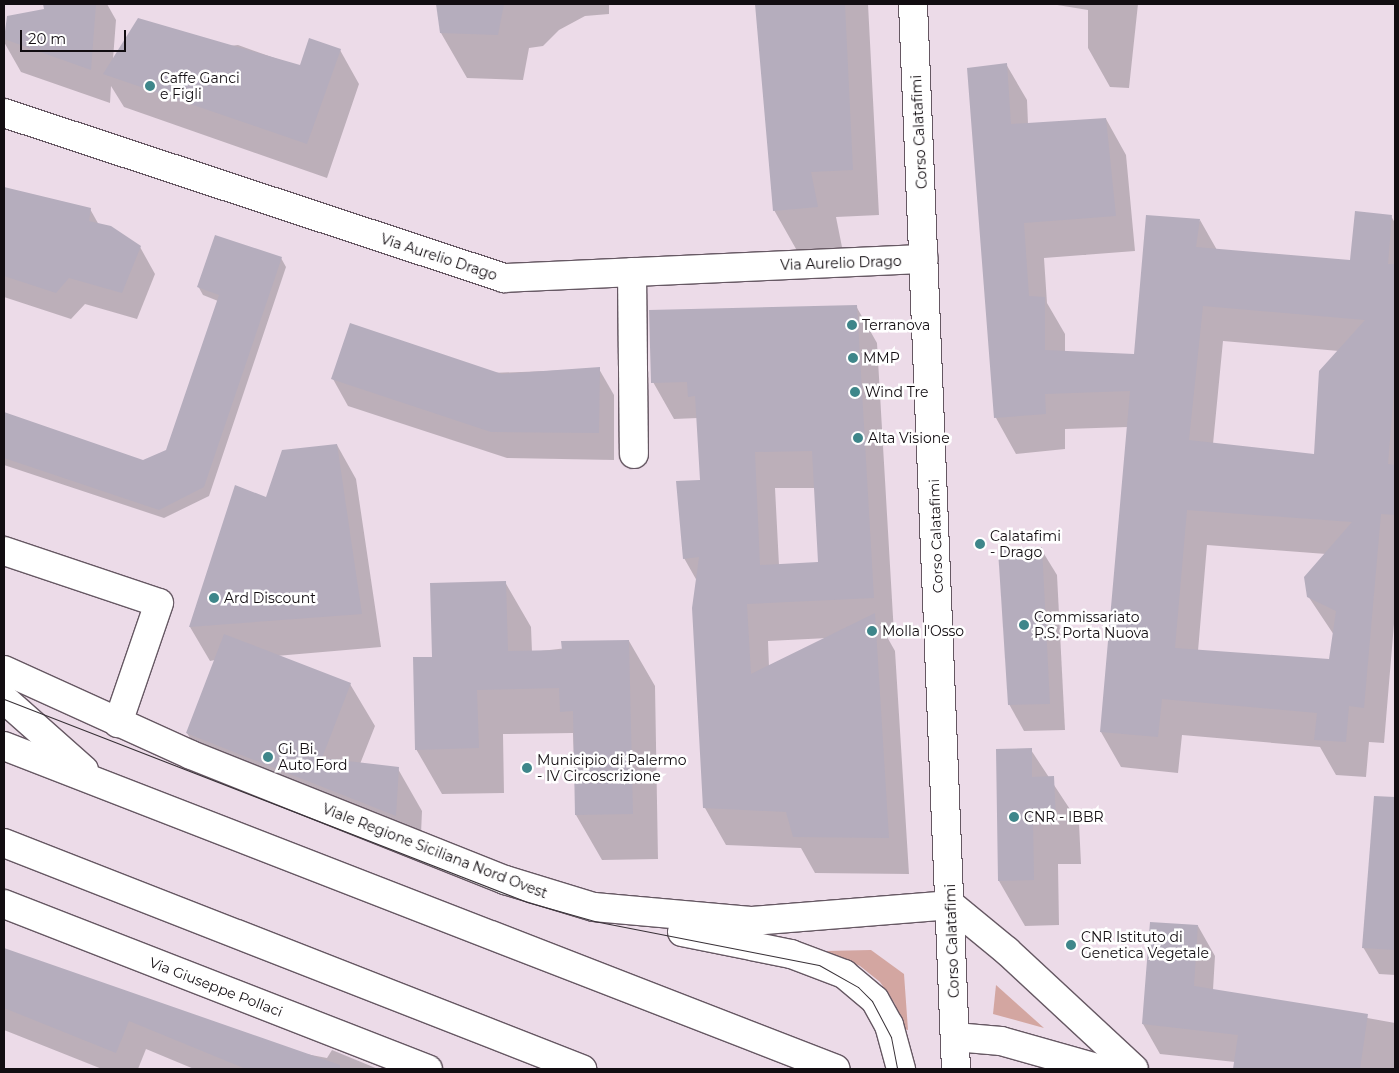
<!DOCTYPE html>
<html>
<head>
<meta charset="utf-8">
<style>
  body { margin:0 }
  #map { position:relative; width:1399px; height:1073px; overflow:hidden; background:#ecdbe8; font-family:Montserrat,sans-serif }
  div>[style] { position:absolute }
  .green>* { inset:0; background:#d3a6a1 }
  .shadow>* { inset:0; background:#0003 }
  .building>* { inset:0; background:#b5adbd }
  .roads { filter:drop-shadow(1px 0 #665863) drop-shadow(-1px 0 #665863) drop-shadow(0 1px #665863) drop-shadow(0 -1px #665863) }
  .street>* { height:28px; margin:-14px; padding:0 14px; transform-origin:14px; border-radius:14px; background:#fff }
  .secondary>* { height:28px; margin:-14px; padding:0 14px; transform-origin:14px; border-radius:14px; background:#fff }
  .primary>* { height:28px; margin:-14px; padding:0 14px; transform-origin:14px; border-radius:14px; background:#fff }
  .tram>* { height:1px; margin:-0.5px; padding:0 0.5px; transform-origin:0.5px; border-radius:0.5px; background:#383137 }
  .dots>* { width:14px; height:14px; translate:-50% -50%; box-sizing:border-box; border:2px solid #fff; border-radius:50% }
  span { translate:-50% -50%; white-space:nowrap; text-align:center; line-height:1.15; -webkit-text-stroke:5px #fff; paint-order:stroke }
  .poi-label { font-size:14px; color:#120d11 }
  .left { translate:0 -50%; text-align:left }
  .street-label { font-size:14px; color:#120d11 }
  .frame { position:absolute; inset:0; border:5px solid #120d11; pointer-events:none }
  .scale { position:absolute; left:20px; top:30px; width:106px; height:22px; box-sizing:border-box; border:2px solid #120d11; border-top:0; padding-left:6px; font-size:15px; line-height:18px; white-space:nowrap; color:#120d11; -webkit-text-stroke:4px #fff; paint-order:stroke }
</style>
</head>
<body>
<div id="map">
  <div class="green">
    <div style="clip-path:polygon(871px 950px,904px 974px,908px 1030px,903px 1029px,895px 1004px,880px 982px,860px 966px,826px 951px)"></div>
    <div style="clip-path:polygon(996px 985px,1044px 1028px,993px 1014px)"></div>
  </div>
  <div class="shadow">
    <div style="clip-path:polygon(45px 4px,107px 4px,116px 20px,113px 59px,238px 45px,300px 67px,340px 50px,359px 84px,327px 178px,124px 107px,111px 86px,110px 103px,21px 72px,4px 42px,8px 17px,45px 10px)"></div>
    <div style="clip-path:polygon(437px 4px,609px 4px,609px 14px,585px 16px,559px 30px,543px 46px,529px 48px,523px 80px,467px 78px,441px 33px)"></div>
    <div style="clip-path:polygon(756px 4px,868px 4px,879px 215px,836px 217px,843px 252px,800px 256px,774px 210px)"></div>
    <div style="clip-path:polygon(1051px 4px,1138px 4px,1129px 88px,1110px 87px,1088px 48px,1088px 10px)"></div>
    <div style="clip-path:polygon(evenodd,1006px 64px,1027px 100px,1028px 124px,1106px 119px,1126px 155px,1135px 251px,1044px 258px,1047px 303px,1065px 334px,1065px 352px,1135px 355px,1200px 220px,1217px 250px,1352px 262px,1391px 216px,1395px 223px,1395px 612px,1384px 743px,1369px 742px,1366px 777px,1336px 775px,1320px 747px,1182px 735px,1178px 773px,1121px 767px,1101px 732px,1128px 427px,1065px 429px,1065px 449px,1016px 454px,996px 418px,968px 69px,1006px 64px,1223px 341px,1339px 351px,1315px 455px,1213px 444px,1223px 341px,1006px 64px,1207px 545px,1326px 554px,1308px 596px,1334px 635px,1330px 660px,1198px 651px,1207px 545px)"></div>
    <div style="clip-path:polygon(4px 188px,90px 209px,99px 225px,140px 247px,155px 274px,137px 319px,85px 304px,71px 319px,4px 297px)"></div>
    <div style="clip-path:polygon(281px 258px,286px 267px,209px 496px,164px 518px,4px 465px,4px 413px,143px 461px,167px 451px,218px 301px,203px 295px,198px 286px)"></div>
    <div style="clip-path:polygon(evenodd,856px 306px,877px 343px,894px 634px,886px 635px,895px 651px,909px 874px,815px 873px,801px 848px,726px 845px,705px 808px,697px 581px,684px 558px,701px 481px,698px 418px,674px 419px,653px 382px,856px 306px,775px 488px,815px 488px,819px 563px,779px 565px,775px 488px,856px 306px,828px 638px,769px 667px,768px 641px,828px 638px)"></div>
    <div style="clip-path:polygon(599px 369px,614px 395px,614px 460px,507px 458px,348px 406px,333px 379px)"></div>
    <div style="clip-path:polygon(337px 445px,356px 479px,381px 647px,276px 656px,350px 684px,375px 726px,360px 764px,398px 769px,422px 811px,420px 857px,212px 775px,187px 733px,215px 660px,210px 661px,190px 627px,236px 486px,266px 498px)"></div>
    <div style="clip-path:polygon(1041px 549px,1057px 575px,1065px 730px,1024px 731px,1009px 704px)"></div>
    <div style="clip-path:polygon(505px 582px,531px 627px,532px 652px,629px 641px,655px 686px,658px 859px,602px 860px,576px 815px,573px 733px,503px 734px,504px 793px,442px 794px,416px 749px,433px 658px)"></div>
    <div style="clip-path:polygon(1031px 750px,1079px 823px,1081px 864px,1058px 864px,1059px 925px,1025px 926px,999px 881px)"></div>
    <div style="clip-path:polygon(1374px 810px,1395px 811px,1395px 975px,1379px 974px,1363px 947px)"></div>
    <div style="clip-path:polygon(1198px 926px,1215px 956px,1213px 990px,1395px 1023px,1395px 1069px,1235px 1069px,1235px 1062px,1160px 1054px,1143px 1024px)"></div>
    <div style="clip-path:polygon(4px 949px,306px 1054px,327px 1058px,332px 1050px,378px 1069px,194px 1069px,146px 1049px,138px 1069px,102px 1069px,4px 1030px)"></div>
  </div>
  <div class="building">
    <div style="clip-path:polygon(43px 4px,96px 4px,91px 70px,4px 39px,7px 16px,44px 9px)"></div>
    <div style="clip-path:polygon(436px 4px,504px 4px,498px 35px,440px 33px)"></div>
    <div style="clip-path:polygon(755px 4px,845px 4px,853px 170px,811px 172px,818px 207px,773px 211px)"></div>
    <div style="clip-path:polygon(138px 18px,300px 65px,309px 38px,341px 49px,307px 144px,103px 74px)"></div>
    <div style="clip-path:polygon(evenodd,1007px 63px,1011px 124px,1106px 118px,1116px 216px,1024px 223px,1029px 296px,1045px 297px,1045px 350px,1134px 354px,1146px 215px,1200px 219px,1196px 247px,1350px 260px,1355px 211px,1392px 215px,1388px 264px,1395px 264px,1395px 379px,1388px 464px,1395px 465px,1395px 515px,1381px 514px,1364px 708px,1349px 706px,1346px 742px,1314px 740px,1317px 713px,1162px 699px,1158px 737px,1100px 732px,1130px 391px,1045px 394px,1046px 414px,994px 418px,967px 68px,1007px 63px,1203px 306px,1365px 320px,1319px 371px,1314px 454px,1189px 440px,1203px 306px,1007px 63px,1187px 510px,1352px 522px,1304px 577px,1307px 597px,1336px 611px,1329px 659px,1175px 648px,1187px 510px)"></div>
    <div style="clip-path:polygon(4px 187px,91px 208px,89px 221px,111px 226px,141px 246px,122px 293px,69px 278px,56px 293px,4px 276px)"></div>
    <div style="clip-path:polygon(215px 235px,282px 257px,204px 487px,159px 510px,4px 458px,4px 412px,143px 460px,166px 450px,219px 295px,197px 287px)"></div>
    <div style="clip-path:polygon(evenodd,857px 305px,874px 598px,747px 604px,751px 674px,875px 613px,889px 838px,793px 837px,786px 812px,703px 808px,692px 608px,699px 557px,683px 559px,676px 481px,700px 480px,695px 396px,688px 397px,687px 382px,651px 383px,649px 310px,857px 305px,812px 451px,818px 562px,760px 565px,755px 452px,812px 451px)"></div>
    <div style="clip-path:polygon(350px 323px,502px 374px,600px 367px,599px 433px,491px 432px,331px 379px)"></div>
    <div style="clip-path:polygon(337px 444px,362px 614px,189px 627px,235px 485px,266px 497px,282px 450px)"></div>
    <div style="clip-path:polygon(1042px 547px,1050px 704px,1008px 705px,998px 550px)"></div>
    <div style="clip-path:polygon(506px 581px,508px 651px,562px 650px,561px 641px,629px 640px,633px 814px,575px 815px,573px 711px,560px 712px,559px 688px,477px 690px,479px 748px,415px 750px,413px 657px,432px 657px,430px 583px)"></div>
    <div style="clip-path:polygon(224px 634px,351px 683px,322px 758px,399px 767px,396px 816px,186px 733px)"></div>
    <div style="clip-path:polygon(1032px 748px,1032px 777px,1054px 776px,1056px 820px,1033px 820px,1034px 880px,998px 881px,996px 749px)"></div>
    <div style="clip-path:polygon(1374px 796px,1395px 797px,1395px 950px,1362px 948px)"></div>
    <div style="clip-path:polygon(1150px 922px,1198px 925px,1194px 986px,1368px 1014px,1360px 1069px,1233px 1069px,1238px 1035px,1142px 1024px)"></div>
    <div style="clip-path:polygon(4px 948px,340px 1065px,340px 1069px,246px 1069px,129px 1021px,116px 1053px,4px 1008px)"></div>
  </div>
  <div class="roads">
    <div class="street">
      <div style="left:4px;top:113px;width:527px;rotate:18.26deg"></div>
      <div style="left:504px;top:278px;width:420px;rotate:-2.6deg"></div>
      <div style="left:632px;top:272px;width:182px;rotate:89.4deg"></div>
      <div style="left:4px;top:551px;width:163px;rotate:18.5deg"></div>
      <div style="left:159px;top:603px;width:127px;rotate:108.9deg"></div>
      <div style="left:4px;top:904px;width:455px;rotate:21.3deg"></div>
    </div>
    <div class="secondary">
      <div style="left:913px;top:4px;width:1066px;rotate:87.69deg"></div>
      <div style="left:4px;top:670px;width:205px;rotate:24.4deg"></div>
      <div style="left:191px;top:755px;width:338px;rotate:21.7deg"></div>
      <div style="left:505px;top:880px;width:93px;rotate:16.9deg"></div>
      <div style="left:594px;top:907px;width:159px;rotate:5.1deg"></div>
      <div style="left:752px;top:921px;width:200px;rotate:-4.6deg"></div>
      <div style="left:951px;top:905px;width:72px;rotate:39.4deg"></div>
      <div style="left:1007px;top:951px;width:173px;rotate:42.9deg"></div>
      <div style="left:682px;top:932px;width:111px;rotate:11.4deg"></div>
      <div style="left:791px;top:954px;width:57px;rotate:20.7deg"></div>
      <div style="left:844px;top:974px;width:40px;rotate:40deg"></div>
      <div style="left:875px;top:1000px;width:29px;rotate:61deg"></div>
      <div style="left:889px;top:1025px;width:46px;rotate:74.7deg"></div>
      <div style="left:955px;top:1037px;width:46px;rotate:5deg"></div>
      <div style="left:1001px;top:1041px;width:103px;rotate:15.8deg"></div>
    </div>
    <div class="primary">
      <div style="left:4px;top:699px;width:107px;rotate:41.6deg"></div>
      <div style="left:4px;top:746px;width:892px;rotate:21.22deg"></div>
      <div style="left:4px;top:843px;width:621px;rotate:21.36deg"></div>
    </div>
  </div>
  <div class="tram">
    <div style="left:4px;top:699px;width:561px;rotate:21.21deg"></div>
    <div style="left:527px;top:902px;width:70px;rotate:15.8deg"></div>
    <div style="left:594px;top:921px;width:229px;rotate:11.1deg"></div>
    <div style="left:819px;top:965px;width:45px;rotate:29.4deg"></div>
    <div style="left:858px;top:987px;width:20px;rotate:45deg"></div>
    <div style="left:872px;top:1001px;width:41px;rotate:62.2deg"></div>
    <div style="left:891px;top:1037px;width:33px;rotate:79deg"></div>
  </div>
  <div class="dots">
    <div style="left:150px;top:86px;background:#3e868a"></div>
    <div style="left:852px;top:325px;background:#3e868a"></div>
    <div style="left:853px;top:358px;background:#3e868a"></div>
    <div style="left:855px;top:392px;background:#3e868a"></div>
    <div style="left:858px;top:438px;background:#3e868a"></div>
    <div style="left:980px;top:544px;background:#3e868a"></div>
    <div style="left:214px;top:598px;background:#3e868a"></div>
    <div style="left:1024px;top:625px;background:#3e868a"></div>
    <div style="left:872px;top:631px;background:#3e868a"></div>
    <div style="left:268px;top:757px;background:#3e868a"></div>
    <div style="left:527px;top:768px;background:#3e868a"></div>
    <div style="left:1014px;top:817px;background:#3e868a"></div>
    <div style="left:1071px;top:945px;background:#3e868a"></div>
  </div>
  <div class="poi-label">
    <span class="left" style="left:160px;top:86px">Caffe Ganci<br>e Figli</span>
    <span class="left" style="left:862px;top:325px">Terranova</span>
    <span class="left" style="left:863px;top:358px">MMP</span>
    <span class="left" style="left:865px;top:392px">Wind Tre</span>
    <span class="left" style="left:868px;top:438px">Alta Visione</span>
    <span class="left" style="left:990px;top:544px">Calatafimi<br>- Drago</span>
    <span class="left" style="left:224px;top:598px">Ard Discount</span>
    <span class="left" style="left:1034px;top:625px">Commissariato<br>P.S. Porta Nuova</span>
    <span class="left" style="left:882px;top:631px">Molla l'Osso</span>
    <span class="left" style="left:278px;top:757px">Gi. Bi.<br>Auto Ford</span>
    <span class="left" style="left:537px;top:768px">Municipio di Palermo<br>- IV Circoscrizione</span>
    <span class="left" style="left:1024px;top:817px">CNR - IBBR</span>
    <span class="left" style="left:1081px;top:945px">CNR Istituto di<br>Genetica Vegetale</span>
  </div>
  <div class="street-label">
    <span style="left:919px;top:132px;rotate:-93deg">Corso Calatafimi</span>
    <span style="left:439px;top:257px;rotate:18deg">Via Aurelio Drago</span>
    <span style="left:841px;top:263px;rotate:-2deg">Via Aurelio Drago</span>
    <span style="left:936px;top:536px;rotate:-92deg">Corso Calatafimi</span>
    <span style="left:435px;top:851px;rotate:21deg">Viale Regione Siciliana Nord Ovest</span>
    <span style="left:952px;top:941px;rotate:-92deg">Corso Calatafimi</span>
    <span style="left:216px;top:987px;rotate:21deg">Via Giuseppe Pollaci</span>
  </div>
  <div class="frame"></div>
  <div class="scale">20 m</div>
</div>
</body>
</html>
